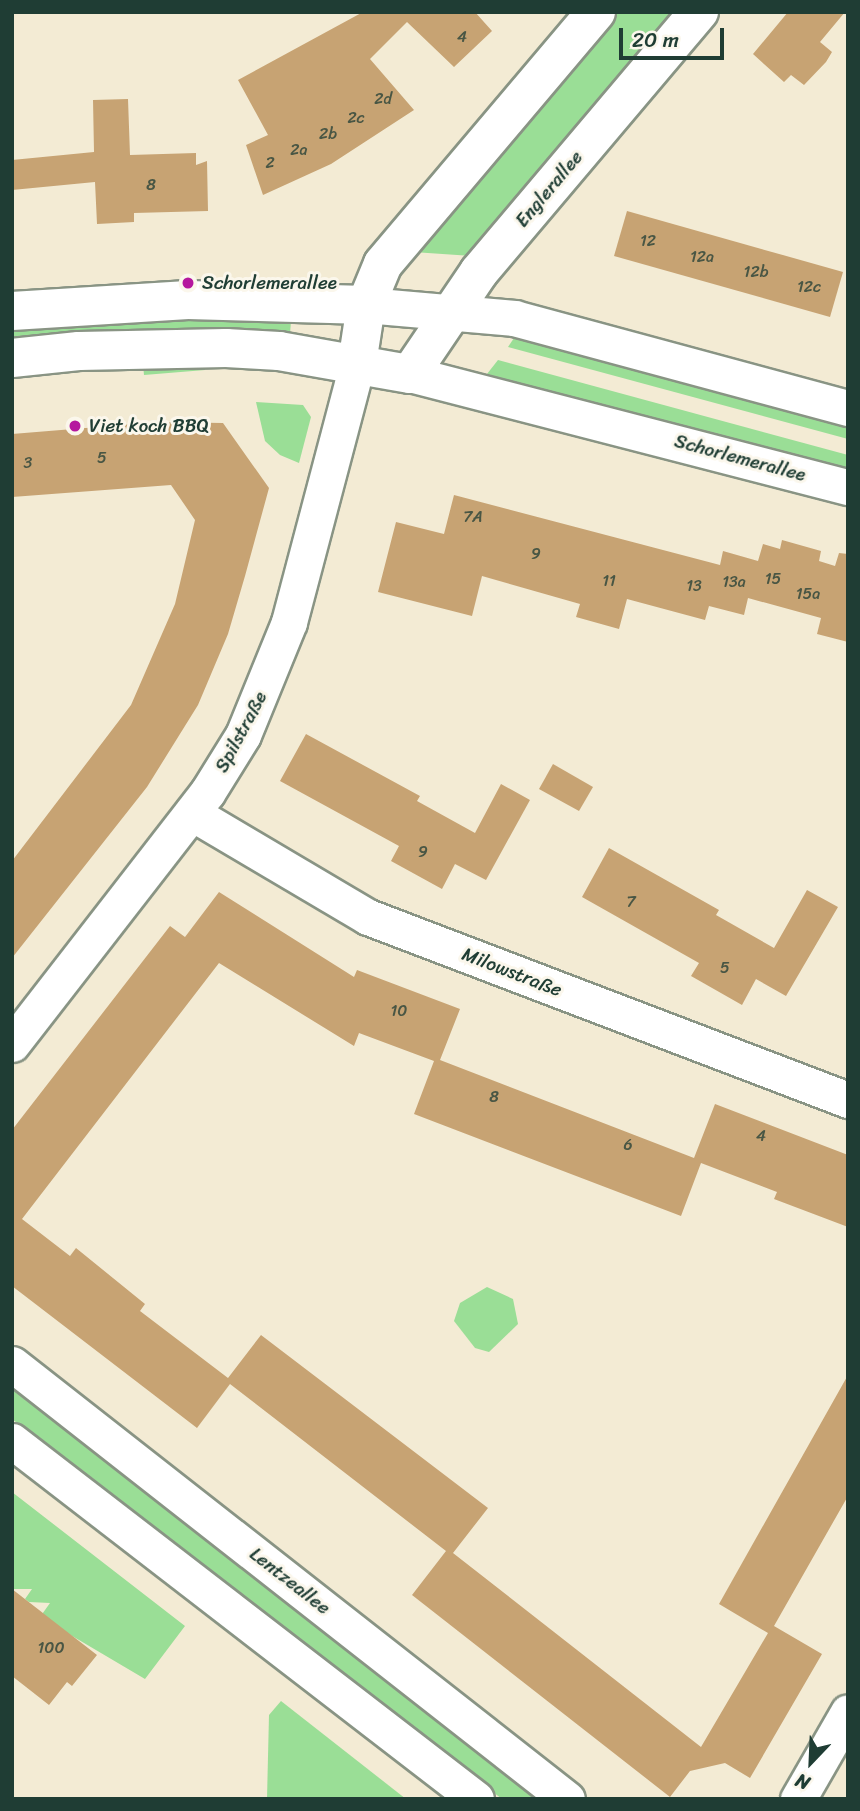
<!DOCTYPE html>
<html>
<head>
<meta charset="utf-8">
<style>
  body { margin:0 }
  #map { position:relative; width:860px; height:1811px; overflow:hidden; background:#f3ebd4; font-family:Sriracha,sans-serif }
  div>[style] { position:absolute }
  .green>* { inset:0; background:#9ade96 }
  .building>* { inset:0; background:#c7a373 }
  .roads { filter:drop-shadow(2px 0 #899484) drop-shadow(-2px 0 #899484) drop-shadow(0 2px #899484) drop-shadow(0 -2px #899484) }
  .street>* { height:35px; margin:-17.5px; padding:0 17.5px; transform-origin:17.5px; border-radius:17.5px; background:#fff }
  .secondary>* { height:38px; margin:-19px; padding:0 19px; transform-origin:19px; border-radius:19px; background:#fff }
  .dots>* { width:19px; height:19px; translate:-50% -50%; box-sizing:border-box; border:4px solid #fbf7ec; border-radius:50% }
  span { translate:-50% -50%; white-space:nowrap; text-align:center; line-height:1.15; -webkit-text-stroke:6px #fbf7ec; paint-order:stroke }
  .number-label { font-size:16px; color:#495644 }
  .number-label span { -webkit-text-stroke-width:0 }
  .street-label { font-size:19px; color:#1f3d34 }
  .poi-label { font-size:19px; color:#1f3d34 }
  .left { translate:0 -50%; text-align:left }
  .frame { position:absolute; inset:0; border:14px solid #1f3d34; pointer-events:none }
  .north { position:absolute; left:776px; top:1727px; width:70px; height:70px; -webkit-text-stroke:5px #fbf7ec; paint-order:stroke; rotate:203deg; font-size:19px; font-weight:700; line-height:28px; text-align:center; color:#1f3d34 }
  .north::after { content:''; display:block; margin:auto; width:24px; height:32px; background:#1f3d34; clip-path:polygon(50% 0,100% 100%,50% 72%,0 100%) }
  .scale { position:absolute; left:619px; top:28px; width:105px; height:32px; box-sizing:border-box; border:4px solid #1f3d34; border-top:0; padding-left:9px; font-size:21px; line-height:24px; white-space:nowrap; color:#1f3d34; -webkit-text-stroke:5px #fbf7ec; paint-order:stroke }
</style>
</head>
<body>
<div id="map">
  <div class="green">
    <div style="clip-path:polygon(615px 12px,677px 12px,472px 256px,413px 252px)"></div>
    <div style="clip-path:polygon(116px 318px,291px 320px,290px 335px,12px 342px,12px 327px)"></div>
    <div style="clip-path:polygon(516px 335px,848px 422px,848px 439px,508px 347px)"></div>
    <div style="clip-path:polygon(498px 360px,848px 455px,848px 471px,487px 374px)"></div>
    <div style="clip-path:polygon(206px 364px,205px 370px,144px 375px,143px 365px)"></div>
    <div style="clip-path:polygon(256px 402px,303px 405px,311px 417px,299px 463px,280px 455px,265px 441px)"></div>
    <div style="clip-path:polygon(487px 1287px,513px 1299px,518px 1324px,489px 1352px,475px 1348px,454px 1321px,460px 1303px)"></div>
    <div style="clip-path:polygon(12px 1386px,543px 1799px,502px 1799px,12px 1419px)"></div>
    <div style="clip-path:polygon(12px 1492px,185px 1626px,145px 1679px,40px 1617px,50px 1603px,29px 1602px,25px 1599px,32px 1589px,12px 1589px)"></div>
    <div style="clip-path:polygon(281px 1701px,406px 1799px,267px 1799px,269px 1715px)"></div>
  </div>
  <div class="building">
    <div style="clip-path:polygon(363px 12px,475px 12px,492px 31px,454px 67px,407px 22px,370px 59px,414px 110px,331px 164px,263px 195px,246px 145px,268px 135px,238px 80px)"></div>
    <div style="clip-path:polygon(788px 12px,845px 12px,820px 42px,832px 52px,826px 62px,804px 85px,791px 75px,784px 82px,753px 54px)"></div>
    <div style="clip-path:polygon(128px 99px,130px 155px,196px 153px,196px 165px,207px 161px,208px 211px,134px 213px,134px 222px,97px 224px,95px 182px,12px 190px,12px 160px,94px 152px,93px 100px)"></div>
    <div style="clip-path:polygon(627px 211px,843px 272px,830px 317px,614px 256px)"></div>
    <div style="clip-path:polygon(159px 422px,223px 423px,269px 488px,245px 576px,228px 634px,198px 705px,147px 787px,12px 958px,12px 861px,131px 705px,175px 604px,195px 520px,171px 485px,12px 497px,12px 434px)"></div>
    <div style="clip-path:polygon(454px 495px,720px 565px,723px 551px,758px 561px,763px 544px,780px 549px,782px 540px,821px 551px,819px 561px,835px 566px,839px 553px,848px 554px,848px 642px,817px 634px,821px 618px,748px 598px,744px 615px,709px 606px,705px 620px,627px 599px,619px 629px,576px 617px,580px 604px,482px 576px,472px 616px,378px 592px,396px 522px,444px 534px)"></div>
    <div style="clip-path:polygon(306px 734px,420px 796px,417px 801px,475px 833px,501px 784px,530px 800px,486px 880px,455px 864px,442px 889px,391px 861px,399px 846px,280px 781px)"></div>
    <div style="clip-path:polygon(553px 764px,593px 787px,579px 811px,539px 789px)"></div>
    <div style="clip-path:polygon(609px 848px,719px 910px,716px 915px,774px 948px,807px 890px,838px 907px,786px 996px,756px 979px,742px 1005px,691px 976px,699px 963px,582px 897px)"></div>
    <div style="clip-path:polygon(219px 892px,354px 977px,357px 970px,460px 1009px,440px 1060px,694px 1158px,715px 1104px,848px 1155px,848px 1227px,774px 1199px,777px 1192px,701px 1163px,681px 1216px,414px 1114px,434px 1061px,359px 1033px,354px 1046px,219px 963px,22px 1219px,70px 1256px,76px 1248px,145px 1304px,140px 1311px,228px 1378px,261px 1335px,488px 1508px,453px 1553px,701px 1747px,768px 1633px,719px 1604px,848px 1375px,848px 1496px,774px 1626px,822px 1654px,750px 1778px,725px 1763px,690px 1771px,670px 1797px,412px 1595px,446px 1551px,230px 1384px,197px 1428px,12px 1286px,12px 1130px,170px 926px,185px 937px)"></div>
    <div style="clip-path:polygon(12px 1589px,97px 1655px,72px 1686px,67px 1682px,49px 1705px,12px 1676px)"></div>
  </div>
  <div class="roads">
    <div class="street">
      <div style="left:366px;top:305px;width:149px;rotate:5deg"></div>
      <div style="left:514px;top:318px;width:346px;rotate:15.1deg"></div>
      <div style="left:410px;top:374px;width:452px;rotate:14.5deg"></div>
      <div style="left:192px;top:813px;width:204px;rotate:30.6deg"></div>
      <div style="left:368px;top:917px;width:514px;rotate:20.87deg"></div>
      <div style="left:12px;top:1044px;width:318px;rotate:-52.2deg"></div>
      <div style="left:207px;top:793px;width:68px;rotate:-58.2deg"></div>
      <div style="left:243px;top:735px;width:122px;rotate:-67.8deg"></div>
      <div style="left:289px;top:622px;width:267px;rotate:-75.2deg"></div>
      <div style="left:12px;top:1364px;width:705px;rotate:38.09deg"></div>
      <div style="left:12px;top:1441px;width:586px;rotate:37.65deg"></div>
      <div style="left:798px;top:1799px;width:100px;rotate:-60.1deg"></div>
    </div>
    <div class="secondary">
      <div style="left:12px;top:311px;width:176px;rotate:-3.6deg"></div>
      <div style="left:188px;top:300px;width:178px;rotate:1.6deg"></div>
      <div style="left:12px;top:358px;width:67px;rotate:-6deg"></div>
      <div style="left:79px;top:351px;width:147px;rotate:-1.2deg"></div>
      <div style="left:226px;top:348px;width:53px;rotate:3.2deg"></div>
      <div style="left:279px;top:351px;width:133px;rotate:10deg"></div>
      <div style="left:410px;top:374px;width:123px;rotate:-55.9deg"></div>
      <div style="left:479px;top:272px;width:341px;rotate:-49.8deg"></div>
      <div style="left:357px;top:364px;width:60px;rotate:-81.3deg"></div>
      <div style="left:366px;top:305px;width:44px;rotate:-67.5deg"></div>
      <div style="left:383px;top:264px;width:330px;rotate:-49.8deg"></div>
    </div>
  </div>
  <div class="dots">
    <div style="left:188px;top:283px;background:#b5179e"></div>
    <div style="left:75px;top:426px;background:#b5179e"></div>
  </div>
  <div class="number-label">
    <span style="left:462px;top:37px">4</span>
    <span style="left:383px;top:99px">2d</span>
    <span style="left:356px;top:118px">2c</span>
    <span style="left:328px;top:134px">2b</span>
    <span style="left:299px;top:150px">2a</span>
    <span style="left:270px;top:163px">2</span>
    <span style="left:151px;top:185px">8</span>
    <span style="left:648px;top:241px">12</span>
    <span style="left:702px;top:257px">12a</span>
    <span style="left:756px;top:272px">12b</span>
    <span style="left:809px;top:287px">12c</span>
    <span style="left:102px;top:458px">5</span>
    <span style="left:28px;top:463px">3</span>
    <span style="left:473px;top:517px">7A</span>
    <span style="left:536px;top:554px">9</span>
    <span style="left:773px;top:579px">15</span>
    <span style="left:609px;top:581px">11</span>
    <span style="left:734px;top:582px">13a</span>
    <span style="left:694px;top:586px">13</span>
    <span style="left:808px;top:594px">15a</span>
    <span style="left:423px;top:852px">9</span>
    <span style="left:631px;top:902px">7</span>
    <span style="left:725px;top:968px">5</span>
    <span style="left:399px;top:1011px">10</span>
    <span style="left:494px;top:1097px">8</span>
    <span style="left:761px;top:1136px">4</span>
    <span style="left:628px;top:1145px">6</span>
    <span style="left:51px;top:1648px">100</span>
  </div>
  <div class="street-label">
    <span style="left:549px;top:189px;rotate:-50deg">Englerallee</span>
    <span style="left:740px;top:458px;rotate:15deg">Schorlemerallee</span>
    <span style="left:241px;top:732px;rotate:-62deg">Spilstraße</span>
    <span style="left:512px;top:972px;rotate:21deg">Milowstraße</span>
    <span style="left:290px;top:1581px;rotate:38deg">Lentzeallee</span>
  </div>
  <div class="poi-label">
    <span class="left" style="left:202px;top:283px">Schorlemerallee</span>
    <span class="left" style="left:89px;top:426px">Viet koch BBQ</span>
  </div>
  <div class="frame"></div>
  <div class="north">N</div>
  <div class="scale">20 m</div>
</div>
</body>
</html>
